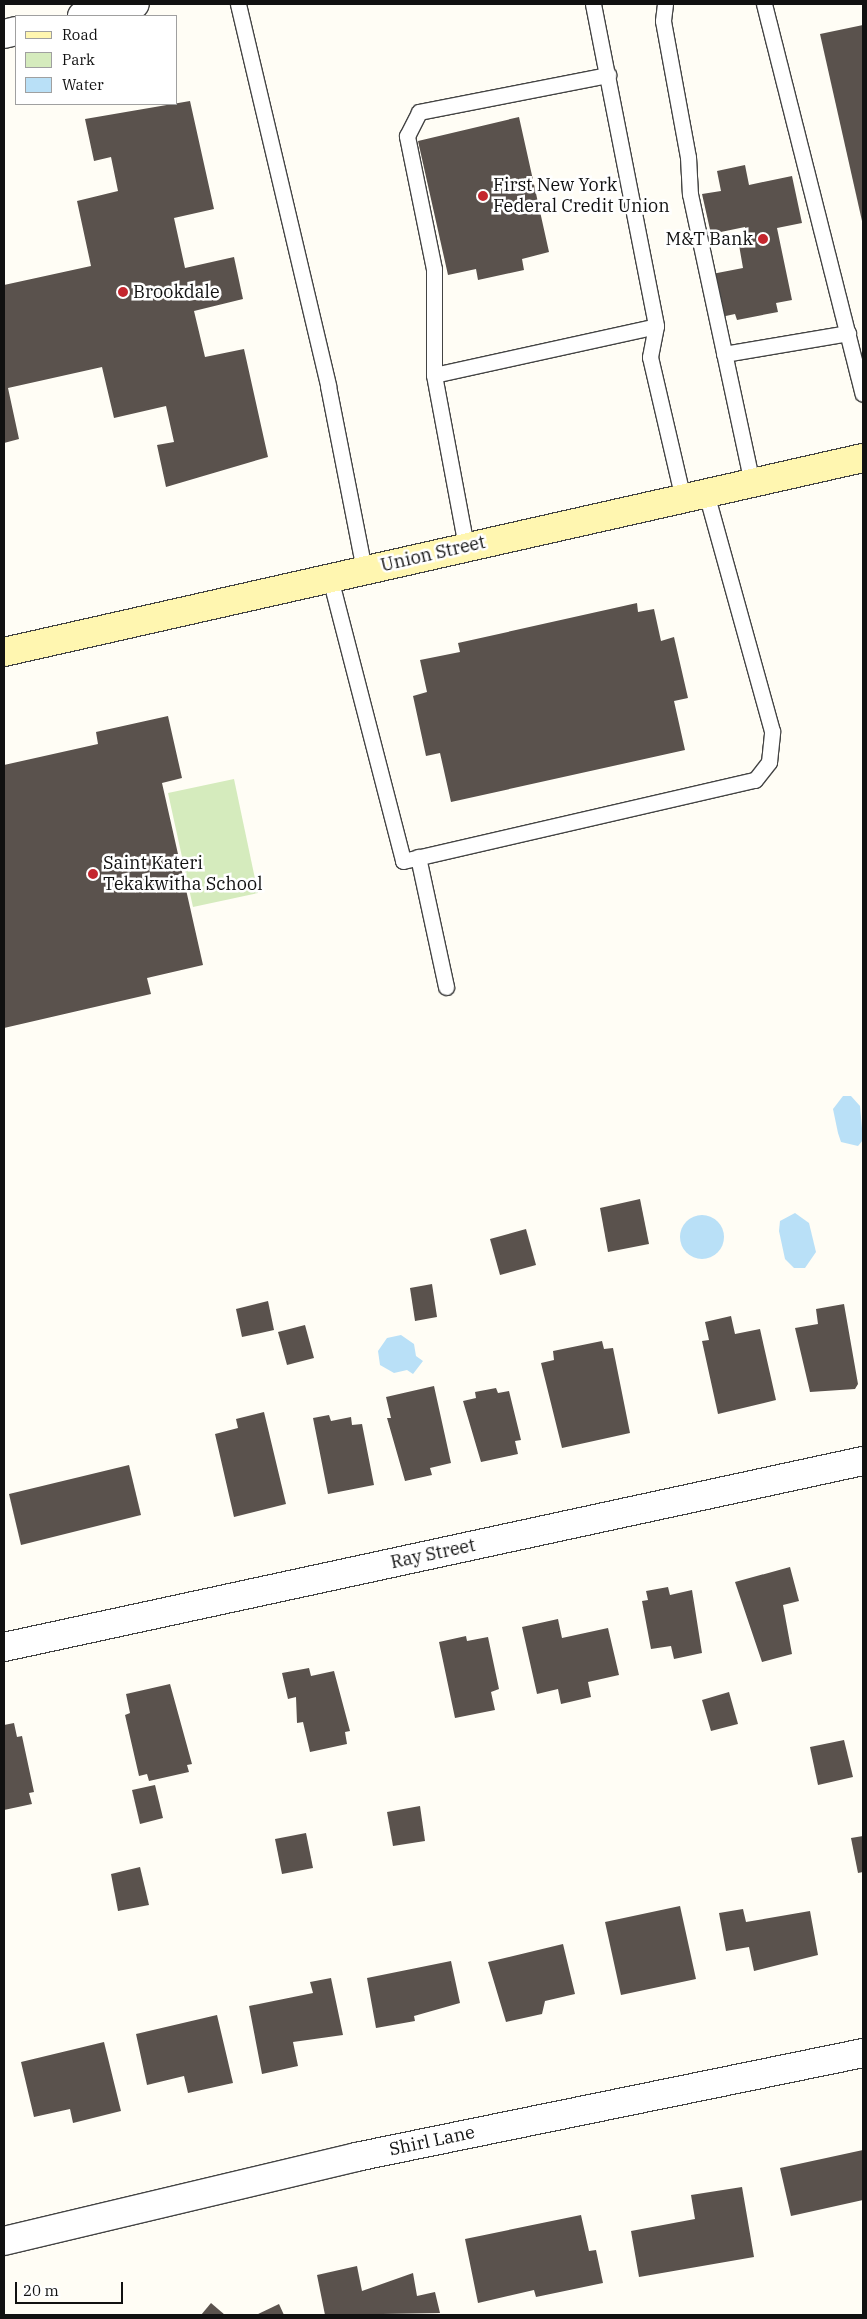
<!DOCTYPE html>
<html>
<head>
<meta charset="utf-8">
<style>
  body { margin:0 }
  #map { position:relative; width:867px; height:2319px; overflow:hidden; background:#fffdf5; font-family:"IBM Plex Serif",serif }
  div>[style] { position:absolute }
  .green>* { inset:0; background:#d5ebbd }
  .water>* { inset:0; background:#b9e0f7 }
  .round { border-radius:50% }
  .building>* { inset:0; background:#5a524d }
  .roads { filter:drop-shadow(1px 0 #444) drop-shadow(-1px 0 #444) drop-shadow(0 1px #444) drop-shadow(0 -1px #444) }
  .service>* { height:15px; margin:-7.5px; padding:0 7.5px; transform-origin:7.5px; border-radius:7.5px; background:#fff }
  .minor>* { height:28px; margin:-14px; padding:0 14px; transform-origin:14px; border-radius:14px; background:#fff }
  .secondary>* { height:28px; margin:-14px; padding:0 14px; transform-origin:14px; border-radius:14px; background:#fff6b0 }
  .dots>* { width:14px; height:14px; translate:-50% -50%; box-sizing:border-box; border:2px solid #fff; border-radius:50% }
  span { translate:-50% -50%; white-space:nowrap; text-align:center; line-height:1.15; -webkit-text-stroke:5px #fff; paint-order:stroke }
  .poi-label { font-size:18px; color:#111 }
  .left { translate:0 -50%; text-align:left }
  .right { translate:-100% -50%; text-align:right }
  .street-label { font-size:18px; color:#111 }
  .frame { position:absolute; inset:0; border:5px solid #111; pointer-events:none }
  .legend { position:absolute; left:15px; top:15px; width:162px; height:90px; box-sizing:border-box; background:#fff; border:1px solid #a0a0a0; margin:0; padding:6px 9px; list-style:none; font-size:15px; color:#111 }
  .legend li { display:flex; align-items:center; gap:10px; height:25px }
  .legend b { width:25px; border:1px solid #a0a0a0 }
  .scale { position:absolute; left:15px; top:2282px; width:108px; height:22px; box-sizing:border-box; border:2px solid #111; border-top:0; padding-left:6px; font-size:15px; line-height:18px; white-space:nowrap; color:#111; -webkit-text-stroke:4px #fff; paint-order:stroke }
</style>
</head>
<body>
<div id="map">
  <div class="green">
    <div style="clip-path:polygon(234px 779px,258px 893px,193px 907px,168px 793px)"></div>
  </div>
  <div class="water">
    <div style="clip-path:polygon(843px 1096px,851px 1096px,860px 1106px,863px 1140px,858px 1146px,841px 1142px,838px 1133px,833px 1109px)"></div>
    <div style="clip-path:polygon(795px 1213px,809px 1223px,816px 1252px,805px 1268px,794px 1268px,785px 1259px,779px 1231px,780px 1221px)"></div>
    <div class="round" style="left:680px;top:1215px;width:44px;height:44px"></div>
    <div style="clip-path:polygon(401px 1335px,414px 1344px,416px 1356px,423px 1361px,413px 1374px,407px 1370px,394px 1373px,380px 1365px,378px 1351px,387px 1338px)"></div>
  </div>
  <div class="building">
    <div style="clip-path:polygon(863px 25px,863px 221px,862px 221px,820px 34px)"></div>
    <div style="clip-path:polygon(190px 101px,214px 209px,174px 218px,185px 268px,234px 257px,243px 299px,194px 311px,205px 357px,244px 349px,268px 457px,166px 487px,157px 445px,174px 442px,166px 406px,114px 418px,102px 367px,8px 388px,19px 439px,4px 443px,4px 285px,91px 266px,77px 201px,118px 191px,111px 157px,94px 161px,85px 119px)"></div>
    <div style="clip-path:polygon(519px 117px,549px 252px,522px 259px,524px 270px,478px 280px,476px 269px,448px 275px,418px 141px)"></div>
    <div style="clip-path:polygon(745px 165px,749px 185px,792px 176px,802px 223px,777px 228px,792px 300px,776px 303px,778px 312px,737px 320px,735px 314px,721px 317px,712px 274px,743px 268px,739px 245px,748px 243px,745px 227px,711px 234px,702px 194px,721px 191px,717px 171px)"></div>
    <div style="clip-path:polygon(637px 603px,638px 612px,654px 609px,661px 641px,674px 637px,688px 698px,674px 701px,685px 750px,451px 802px,440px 753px,426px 756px,413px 696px,427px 692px,420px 660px,460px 652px,458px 643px)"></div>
    <div style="clip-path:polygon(168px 716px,182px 778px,162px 783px,203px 965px,147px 978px,151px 994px,4px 1028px,4px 765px,98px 744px,96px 732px)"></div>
    <div style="clip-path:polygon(640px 1199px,649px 1244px,608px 1252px,600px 1208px)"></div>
    <div style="clip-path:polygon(526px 1229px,536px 1265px,500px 1275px,490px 1239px)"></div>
    <div style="clip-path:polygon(432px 1284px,437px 1317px,415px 1321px,410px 1288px)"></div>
    <div style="clip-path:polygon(268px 1301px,274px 1330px,242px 1337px,236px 1309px)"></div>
    <div style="clip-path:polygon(844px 1304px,858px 1384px,855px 1389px,810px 1392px,795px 1328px,818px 1324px,816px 1309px)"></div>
    <div style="clip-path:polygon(731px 1316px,735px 1334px,760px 1329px,776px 1400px,718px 1414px,702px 1341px,709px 1340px,705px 1322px)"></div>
    <div style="clip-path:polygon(305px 1325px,314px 1358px,287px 1365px,278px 1332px)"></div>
    <div style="clip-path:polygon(602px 1341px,604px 1349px,613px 1348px,630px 1433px,562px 1448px,541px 1363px,554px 1360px,553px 1351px)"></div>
    <div style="clip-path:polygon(434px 1386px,451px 1463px,430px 1468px,432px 1475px,405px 1481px,387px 1418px,391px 1418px,386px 1397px)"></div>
    <div style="clip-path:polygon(496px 1388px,498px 1393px,509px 1391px,521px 1440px,515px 1441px,518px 1454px,481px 1462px,463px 1401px,476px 1398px,475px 1392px)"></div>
    <div style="clip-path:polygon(264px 1412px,286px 1504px,234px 1517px,215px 1434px,238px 1428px,236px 1419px)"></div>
    <div style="clip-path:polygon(329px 1415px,331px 1421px,351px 1417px,352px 1425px,362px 1424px,374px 1485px,328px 1494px,313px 1418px)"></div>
    <div style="clip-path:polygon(129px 1465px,141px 1515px,21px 1545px,9px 1494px)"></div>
    <div style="clip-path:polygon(790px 1567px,799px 1601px,783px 1605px,792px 1654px,762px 1662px,735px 1582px)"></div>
    <div style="clip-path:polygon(668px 1587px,670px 1595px,692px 1590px,702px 1653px,674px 1659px,671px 1646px,651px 1649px,642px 1601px,648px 1600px,646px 1591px)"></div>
    <div style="clip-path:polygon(558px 1619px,562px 1638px,608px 1628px,619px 1675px,588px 1682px,591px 1697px,561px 1704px,558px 1689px,537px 1694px,522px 1627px)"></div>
    <div style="clip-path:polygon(466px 1636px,467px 1641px,488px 1637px,499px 1689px,491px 1692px,495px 1710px,455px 1718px,439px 1642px)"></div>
    <div style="clip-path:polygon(309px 1668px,311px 1676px,334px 1671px,350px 1731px,345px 1732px,347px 1744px,310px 1752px,303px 1722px,297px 1723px,296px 1697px,288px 1699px,282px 1673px)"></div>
    <div style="clip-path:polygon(170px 1684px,192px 1764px,187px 1765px,189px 1772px,149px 1781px,147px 1774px,139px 1776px,125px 1715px,130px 1713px,126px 1694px)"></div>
    <div style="clip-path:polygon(729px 1692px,738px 1724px,711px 1731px,702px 1700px)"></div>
    <div style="clip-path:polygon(14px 1723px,17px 1737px,22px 1736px,34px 1792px,29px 1793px,32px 1804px,4px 1810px,4px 1725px)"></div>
    <div style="clip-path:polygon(844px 1740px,853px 1777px,818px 1785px,810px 1747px)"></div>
    <div style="clip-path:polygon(155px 1785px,163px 1818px,140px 1824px,132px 1790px)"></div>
    <div style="clip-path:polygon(420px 1806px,425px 1841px,393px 1846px,387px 1812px)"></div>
    <div style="clip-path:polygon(306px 1833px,313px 1868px,282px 1874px,275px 1839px)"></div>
    <div style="clip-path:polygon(863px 1836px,863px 1872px,858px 1873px,851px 1838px)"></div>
    <div style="clip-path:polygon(140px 1867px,149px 1905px,118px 1911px,111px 1874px)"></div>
    <div style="clip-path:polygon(680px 1906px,696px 1979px,621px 1995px,605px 1922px)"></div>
    <div style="clip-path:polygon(743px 1909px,746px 1922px,810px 1911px,818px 1955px,754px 1971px,749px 1947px,726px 1951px,719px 1913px)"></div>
    <div style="clip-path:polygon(563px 1944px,575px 1994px,545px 2001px,542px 2014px,506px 2022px,488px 1962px)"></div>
    <div style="clip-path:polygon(451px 1961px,460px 2003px,414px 2016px,415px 2021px,376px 2028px,367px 1978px)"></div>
    <div style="clip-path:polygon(331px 1978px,343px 2035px,293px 2042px,298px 2066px,262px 2074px,249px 2006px,313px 1993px,310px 1982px)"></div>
    <div style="clip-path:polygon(217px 2015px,233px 2083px,188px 2093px,184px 2076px,147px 2085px,136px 2034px)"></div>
    <div style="clip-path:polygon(104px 2042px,121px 2111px,73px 2123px,70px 2109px,34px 2117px,21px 2062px)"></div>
    <div style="clip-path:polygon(863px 2150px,863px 2200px,791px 2216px,780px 2168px)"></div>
    <div style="clip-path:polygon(742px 2187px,754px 2257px,639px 2277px,631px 2231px,695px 2219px,691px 2195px)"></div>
    <div style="clip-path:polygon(581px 2215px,589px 2251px,596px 2250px,603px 2283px,536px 2297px,534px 2290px,478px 2303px,465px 2239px)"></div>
    <div style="clip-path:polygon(357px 2266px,362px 2291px,413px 2273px,417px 2296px,435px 2292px,440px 2313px,325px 2315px,317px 2275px)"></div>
    <div style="clip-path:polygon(211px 2303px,225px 2315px,201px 2315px)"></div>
    <div style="clip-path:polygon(279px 2304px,284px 2315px,256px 2315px)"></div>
  </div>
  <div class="roads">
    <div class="service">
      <div style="left:238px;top:4px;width:392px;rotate:76.7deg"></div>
      <div style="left:328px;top:386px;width:187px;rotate:78.9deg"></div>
      <div style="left:593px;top:4px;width:328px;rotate:78.9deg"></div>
      <div style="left:656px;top:326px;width:32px;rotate:101deg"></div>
      <div style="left:650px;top:357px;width:146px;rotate:76.9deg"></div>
      <div style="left:665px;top:4px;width:17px;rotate:97deg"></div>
      <div style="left:663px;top:21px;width:138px;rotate:79.6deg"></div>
      <div style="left:688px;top:157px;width:37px;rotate:87deg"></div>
      <div style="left:690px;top:194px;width:296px;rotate:77.9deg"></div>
      <div style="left:764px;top:4px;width:402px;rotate:75.8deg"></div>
      <div style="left:724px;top:354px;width:126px;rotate:-9.6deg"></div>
      <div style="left:434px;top:375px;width:227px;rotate:-12.4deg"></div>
      <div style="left:466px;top:546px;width:174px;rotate:-100.6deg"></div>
      <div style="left:434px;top:375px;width:106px;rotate:-90deg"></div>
      <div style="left:434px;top:269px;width:136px;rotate:-101.5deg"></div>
      <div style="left:407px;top:136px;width:27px;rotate:-63deg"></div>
      <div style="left:419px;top:112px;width:193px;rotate:-11.1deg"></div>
      <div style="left:330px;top:578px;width:292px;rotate:75.5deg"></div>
      <div style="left:403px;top:861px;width:361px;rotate:-13deg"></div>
      <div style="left:755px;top:780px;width:23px;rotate:-52deg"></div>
      <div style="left:769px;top:762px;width:31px;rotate:-84deg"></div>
      <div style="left:772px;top:731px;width:247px;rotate:-105.5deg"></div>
      <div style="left:418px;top:857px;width:133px;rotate:77.8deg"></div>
    </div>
    <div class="minor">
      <div style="left:82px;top:16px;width:54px;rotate:-12.8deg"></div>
      <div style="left:4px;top:34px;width:12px;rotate:-14deg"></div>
      <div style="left:4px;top:1647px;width:879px;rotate:-12.22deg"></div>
      <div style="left:4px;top:2241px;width:362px;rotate:-13.4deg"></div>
      <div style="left:356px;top:2157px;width:518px;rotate:-11.59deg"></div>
    </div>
    <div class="secondary">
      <div style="left:4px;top:652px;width:881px;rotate:-12.73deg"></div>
    </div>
  </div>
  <div class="dots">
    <div style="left:483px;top:196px;background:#c4262e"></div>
    <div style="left:763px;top:239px;background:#c4262e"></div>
    <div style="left:123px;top:292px;background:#c4262e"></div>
    <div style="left:93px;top:874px;background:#c4262e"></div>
  </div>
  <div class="poi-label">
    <span class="left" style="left:493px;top:196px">First New York<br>Federal Credit Union</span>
    <span class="right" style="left:753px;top:239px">M&amp;T Bank</span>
    <span class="left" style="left:133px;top:292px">Brookdale</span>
    <span class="left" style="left:103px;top:874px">Saint Kateri<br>Tekakwitha School</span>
  </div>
  <div class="street-label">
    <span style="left:433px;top:554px;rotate:-13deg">Union Street</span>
    <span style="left:433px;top:1554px;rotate:-12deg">Ray Street</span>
    <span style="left:432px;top:2141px;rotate:-12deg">Shirl Lane</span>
  </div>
  <div class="frame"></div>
  <ul class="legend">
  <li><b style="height:6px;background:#fff6b0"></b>Road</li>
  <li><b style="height:14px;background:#d5ebbd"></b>Park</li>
  <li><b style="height:14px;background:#b9e0f7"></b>Water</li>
  </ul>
  <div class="scale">20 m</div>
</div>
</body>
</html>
